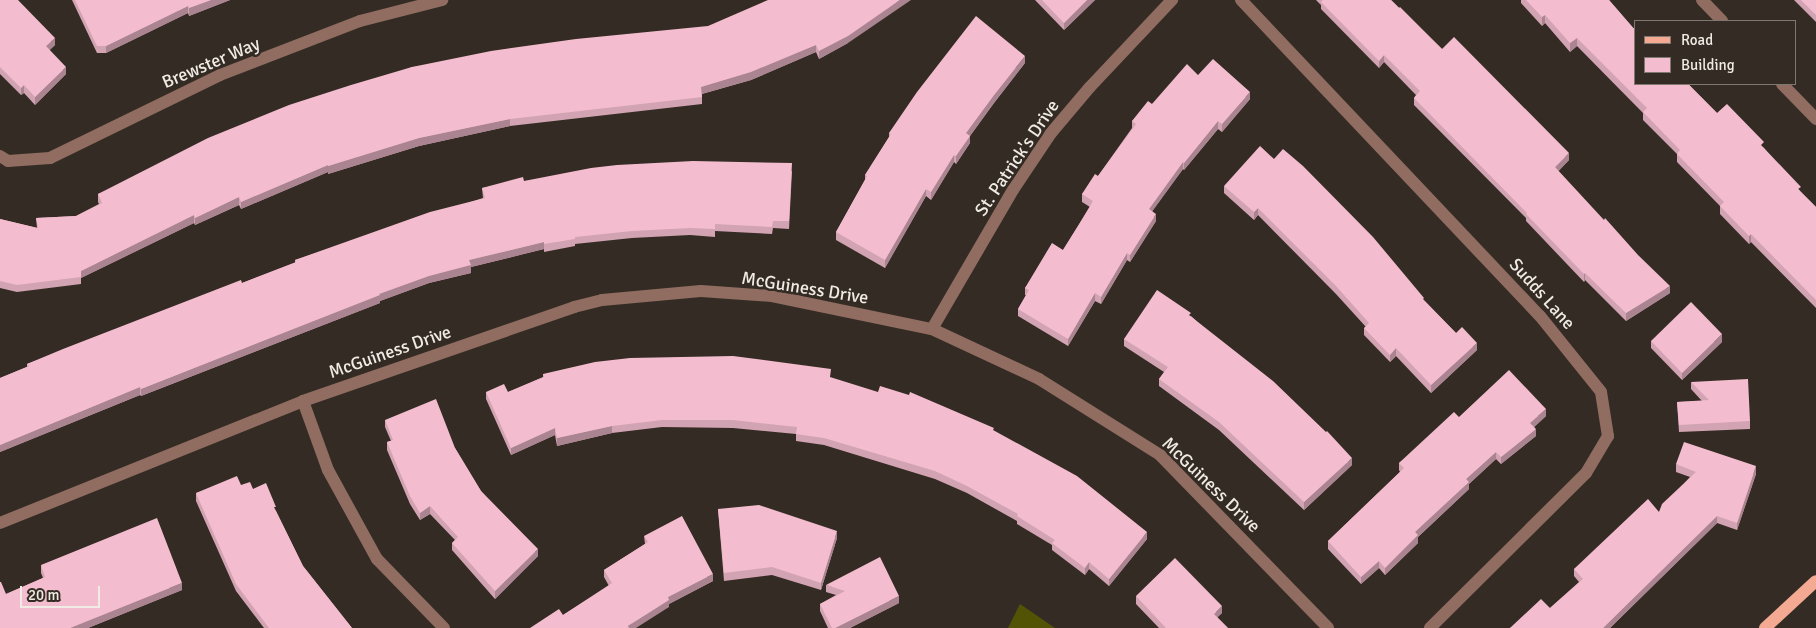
<!DOCTYPE html>
<html>
<head>
<meta charset="utf-8">
<style>
  body { margin:0 }
  #map { position:relative; width:1816px; height:628px; overflow:hidden; background:#342c24; font-family:Signika,sans-serif }
  div>[style] { position:absolute }
  .green>* { inset:0; background:#525304 }
  .minor>* { height:12px; margin:-6px; padding:0 6px; transform-origin:6px; border-radius:6px; background:#906c61 }
  .major>* { height:12px; margin:-6px; padding:0 6px; transform-origin:6px; border-radius:6px; background:#f3a992 }
  .wall>* { inset:0; background:#d2a3b2 }
  .shaded-wall>* { inset:0; background:#ab8491 }
  .building>* { inset:0; background:#f4bdcf }
  span { translate:-50% -50%; white-space:nowrap; text-align:center; line-height:1.15; -webkit-text-stroke:5px #342c24; paint-order:stroke }
  .street-label { font-size:18px; color:#f0ebe5 }
  .legend { position:absolute; left:1634px; top:20px; width:162px; height:65px; box-sizing:border-box; background:#342c24; border:1px solid #7f7871; margin:0; padding:6px 9px; list-style:none; font-size:15px; color:#f0ebe5 }
  .legend li { display:flex; align-items:center; gap:10px; height:25px }
  .legend b { width:25px; border:1px solid #7f7871 }
  .scale { position:absolute; left:20px; top:586px; width:80px; height:22px; box-sizing:border-box; border:2px solid #f0ebe5; border-top:0; padding-left:6px; font-size:15px; line-height:18px; white-space:nowrap; color:#f0ebe5; -webkit-text-stroke:4px #342c24; paint-order:stroke }
</style>
</head>
<body>
<div id="map">
  <div class="green">
    <div style="clip-path:polygon(1020px 604px,1055px 628px,1008px 628px)"></div>
  </div>
  <div class="minor">
    <div style="left:1241px;top:0;width:435px;rotate:46.6deg"></div>
    <div style="left:1540px;top:316px;width:97px;rotate:51.2deg"></div>
    <div style="left:1601px;top:392px;width:45px;rotate:81deg"></div>
    <div style="left:1608px;top:436px;width:43px;rotate:120.7deg"></div>
    <div style="left:1586px;top:473px;width:220px;rotate:135.2deg"></div>
    <div style="left:1702px;top:0;width:29px;rotate:46deg"></div>
    <div style="left:1782px;top:84px;width:49px;rotate:45.8deg"></div>
    <div style="left:0;top:156px;width:9px;rotate:32deg"></div>
    <div style="left:8px;top:161px;width:42px;rotate:-4.1deg"></div>
    <div style="left:50px;top:158px;width:189px;rotate:-26deg"></div>
    <div style="left:220px;top:75px;width:150px;rotate:-21.1deg"></div>
    <div style="left:360px;top:21px;width:85px;rotate:-14.4deg"></div>
    <div style="left:932px;top:329px;width:161px;rotate:-59.8deg"></div>
    <div style="left:1013px;top:190px;width:69px;rotate:-56.3deg"></div>
    <div style="left:1051px;top:133px;width:60px;rotate:-49.7deg"></div>
    <div style="left:1090px;top:87px;width:120px;rotate:-46.7deg"></div>
    <div style="left:303px;top:401px;width:73px;rotate:70.1deg"></div>
    <div style="left:328px;top:470px;width:102px;rotate:61.2deg"></div>
    <div style="left:377px;top:559px;width:96px;rotate:45.8deg"></div>
    <div style="left:0;top:523px;width:327px;rotate:-21.9deg"></div>
    <div style="left:303px;top:401px;width:287px;rotate:-19.1deg"></div>
    <div style="left:574px;top:307px;width:29px;rotate:-14deg"></div>
    <div style="left:602px;top:300px;width:99px;rotate:-5.2deg"></div>
    <div style="left:701px;top:291px;width:71px;rotate:4deg"></div>
    <div style="left:772px;top:296px;width:163px;rotate:11.7deg"></div>
    <div style="left:932px;top:329px;width:118px;rotate:25deg"></div>
    <div style="left:1039px;top:379px;width:143px;rotate:32.1deg"></div>
    <div style="left:1160px;top:455px;width:241px;rotate:45.8deg"></div>
  </div>
  <div class="major">
    <div style="left:1765px;top:628px;width:69px;rotate:-42.7deg"></div>
  </div>
  <div class="wall">
    <div style="clip-path:polygon(0 0,55px 45px,49px 50px,66px 74px,35px 105px,24px 93px,21px 95px,0 74px)"></div>
    <div style="clip-path:polygon(72px 0,230px 0,189px 16px,188px 13px,106px 53px,97px 53px)"></div>
    <div style="clip-path:polygon(1035px 0,1095px 0,1064px 30px)"></div>
    <div style="clip-path:polygon(1316px 0,1391px 0,1442px 49px,1569px 160px,1558px 171px,1670px 293px,1626px 321px,1585px 280px,1584px 282px,1526px 221px,1526px 218px,1414px 105px,1414px 98px,1416px 95px,1384px 62px,1379px 68px,1321px 9px,1321px 5px)"></div>
    <div style="clip-path:polygon(1521px 0,1609px 0,1635px 30px,1717px 113px,1764px 148px,1801px 192px,1816px 207px,1816px 308px,1751px 242px,1749px 244px,1720px 214px,1720px 206px,1677px 162px,1677px 154px,1643px 120px,1643px 113px,1577px 46px,1570px 52px,1545px 23px,1542px 26px,1521px 3px)"></div>
    <div style="clip-path:polygon(1794px 0,1816px 0,1816px 22px)"></div>
    <div style="clip-path:polygon(848px 43px,819px 59px,816px 52px,751px 80px,702px 94px,702px 104px,510px 126px,419px 146px,328px 174px,328px 172px,241px 209px,239px 205px,195px 225px,194px 223px,81px 278px,81px 284px,17px 292px,0 288px,0 219px,37px 228px,36px 218px,76px 216px,99px 204px,98px 202px,98px 194px,412px 67px)"></div>
    <div style="clip-path:polygon(1025px 63px,994px 103px,970px 136px,970px 143px,956px 164px,954px 162px,931px 200px,926px 196px,885px 268px,836px 240px,836px 232px,865px 180px,865px 175px,889px 137px,889px 133px)"></div>
    <div style="clip-path:polygon(1198px 75px,1250px 99px,1222px 132px,1218px 129px,1184px 170px,1183px 169px,1152px 211px,1156px 221px,1130px 262px,1127px 260px,1101px 304px,1095px 301px,1068px 346px,1018px 316px,1018px 309px,1026px 295px,1025px 295px,1025px 288px,1063px 250px,1078px 226px,1090px 207px,1082px 202px,1082px 194px,1098px 176px,1132px 128px,1132px 121px,1152px 104px)"></div>
    <div style="clip-path:polygon(792px 171px,789px 229px,773px 228px,772px 234px,715px 231px,715px 237px,690px 235px,632px 238px,575px 244px,575px 246px,544px 252px,544px 249px,471px 267px,471px 273px,429px 283px,380px 301px,380px 303px,141px 396px,140px 395px,0 452px,0 378px,27px 367px,27px 364px,295px 263px,295px 260px,483px 198px,482px 188px,524px 181px)"></div>
    <div style="clip-path:polygon(1224px 186px,1424px 301px,1456px 333px,1477px 350px,1431px 393px,1396px 356px,1390px 362px,1364px 335px,1364px 328px,1366px 327px,1336px 294px,1258px 215px,1254px 220px,1224px 193px)"></div>
    <div style="clip-path:polygon(1191px 316px,1352px 465px,1304px 510px,1219px 430px,1159px 386px,1159px 379px,1164px 372px,1124px 346px,1124px 339px)"></div>
    <div style="clip-path:polygon(1651px 341px,1722px 342px,1682px 380px,1651px 348px)"></div>
    <div style="clip-path:polygon(543px 374px,831px 378px,994px 431px,1147px 539px,1109px 586px,1089px 569px,1085px 575px,1052px 550px,1052px 545px,1017px 524px,1017px 521px,967px 493px,935px 479px,824px 445px,796px 441px,796px 434px,733px 428px,662px 427px,612px 433px,557px 446px,555px 435px,511px 455px,486px 399px,486px 392px,508px 392px,543px 377px)"></div>
    <div style="clip-path:polygon(1691px 382px,1750px 421px,1750px 429px,1679px 432px,1677px 402px,1702px 401px,1691px 389px)"></div>
    <div style="clip-path:polygon(1546px 416px,1534px 427px,1536px 436px,1501px 464px,1496px 459px,1469px 484px,1469px 489px,1418px 537px,1418px 543px,1385px 575px,1379px 568px,1361px 584px,1328px 549px,1328px 541px,1400px 472px,1399px 470px,1399px 463px,1459px 417px)"></div>
    <div style="clip-path:polygon(385px 420px,455px 448px,481px 491px,538px 556px,495px 599px,452px 550px,452px 543px,455px 540px,430px 514px,420px 520px,410px 504px,387px 450px,387px 442px,391px 441px,385px 427px)"></div>
    <div style="clip-path:polygon(1676px 464px,1756px 474px,1737px 530px,1717px 523px,1610px 628px,1510px 628px,1550px 608px,1579px 582px,1574px 576px,1574px 569px,1659px 512px,1690px 477px,1676px 472px)"></div>
    <div style="clip-path:polygon(241px 485px,253px 489px,276px 511px,303px 566px,352px 628px,264px 628px,236px 591px,196px 501px,196px 493px)"></div>
    <div style="clip-path:polygon(718px 509px,837px 538px,821px 590px,772px 575px,724px 581px)"></div>
    <div style="clip-path:polygon(644px 536px,713px 581px,669px 604px,669px 607px,563px 615px,609px 586px,604px 577px,604px 570px,645px 544px)"></div>
    <div style="clip-path:polygon(41px 565px,182px 590px,88px 628px,0 628px,6px 594px,43px 578px,41px 573px)"></div>
    <div style="clip-path:polygon(826px 585px,899px 603px,850px 628px,828px 628px,820px 611px,820px 604px,836px 595px,826px 592px)"></div>
    <div style="clip-path:polygon(1136px 596px,1222px 613px,1217px 617px,1228px 628px,1159px 628px,1136px 604px)"></div>
  </div>
  <div class="shaded-wall">
    <div style="clip-path:polygon(211px 0,230px 0,189px 16px,189px 8px)"></div>
    <div style="clip-path:polygon(900px 0,911px 0,848px 43px,819px 59px,819px 51px)"></div>
    <div style="clip-path:polygon(1087px 0,1095px 0,1064px 30px,1064px 23px)"></div>
    <div style="clip-path:polygon(188px 6px,188px 13px,106px 53px,106px 46px)"></div>
    <div style="clip-path:polygon(1545px 15px,1545px 23px,1542px 26px,1542px 17px)"></div>
    <div style="clip-path:polygon(55px 38px,55px 45px,46px 54px,46px 46px)"></div>
    <div style="clip-path:polygon(1577px 38px,1577px 46px,1570px 52px,1570px 43px)"></div>
    <div style="clip-path:polygon(816px 45px,816px 52px,751px 80px,701px 94px,701px 87px)"></div>
    <div style="clip-path:polygon(1384px 55px,1384px 62px,1379px 68px,1379px 61px)"></div>
    <div style="clip-path:polygon(1025px 56px,1025px 63px,994px 103px,970px 136px,970px 143px,956px 164px,956px 156px,966px 133px,994px 95px)"></div>
    <div style="clip-path:polygon(66px 67px,66px 74px,35px 105px,35px 97px)"></div>
    <div style="clip-path:polygon(24px 85px,24px 93px,21px 95px,21px 88px)"></div>
    <div style="clip-path:polygon(1250px 92px,1250px 99px,1222px 132px,1222px 124px)"></div>
    <div style="clip-path:polygon(510px 119px,510px 126px,419px 146px,328px 174px,328px 166px,419px 138px)"></div>
    <div style="clip-path:polygon(1218px 121px,1218px 129px,1184px 170px,1184px 163px)"></div>
    <div style="clip-path:polygon(1569px 153px,1569px 160px,1555px 175px,1555px 167px)"></div>
    <div style="clip-path:polygon(954px 155px,954px 162px,931px 200px,931px 192px)"></div>
    <div style="clip-path:polygon(1183px 162px,1183px 169px,1149px 216px,1149px 209px)"></div>
    <div style="clip-path:polygon(328px 165px,328px 172px,241px 209px,241px 202px)"></div>
    <div style="clip-path:polygon(926px 189px,926px 196px,885px 268px,885px 260px)"></div>
    <div style="clip-path:polygon(239px 197px,239px 205px,195px 225px,195px 218px)"></div>
    <div style="clip-path:polygon(1258px 208px,1258px 215px,1254px 220px,1254px 212px)"></div>
    <div style="clip-path:polygon(1156px 214px,1156px 221px,1130px 262px,1130px 255px)"></div>
    <div style="clip-path:polygon(194px 215px,194px 223px,81px 278px,81px 271px)"></div>
    <div style="clip-path:polygon(1751px 234px,1751px 242px,1749px 244px,1749px 236px)"></div>
    <div style="clip-path:polygon(544px 242px,544px 249px,471px 267px,471px 273px,429px 283px,380px 301px,380px 303px,141px 396px,141px 389px,379px 294px,469px 260px)"></div>
    <div style="clip-path:polygon(1127px 253px,1127px 260px,1101px 304px,1101px 297px)"></div>
    <div style="clip-path:polygon(1585px 273px,1585px 280px,1584px 282px,1584px 274px)"></div>
    <div style="clip-path:polygon(1670px 286px,1670px 293px,1626px 321px,1626px 313px)"></div>
    <div style="clip-path:polygon(1095px 293px,1095px 301px,1068px 346px,1068px 339px)"></div>
    <div style="clip-path:polygon(1722px 334px,1722px 342px,1682px 380px,1682px 373px)"></div>
    <div style="clip-path:polygon(1477px 343px,1477px 350px,1431px 393px,1431px 385px)"></div>
    <div style="clip-path:polygon(1396px 348px,1396px 356px,1390px 362px,1390px 355px)"></div>
    <div style="clip-path:polygon(140px 387px,140px 395px,0 452px,0 445px)"></div>
    <div style="clip-path:polygon(1546px 409px,1546px 416px,1530px 431px,1530px 423px)"></div>
    <div style="clip-path:polygon(612px 426px,612px 433px,557px 446px,557px 438px)"></div>
    <div style="clip-path:polygon(555px 428px,555px 435px,511px 455px,511px 448px)"></div>
    <div style="clip-path:polygon(1536px 429px,1536px 436px,1501px 464px,1501px 457px)"></div>
    <div style="clip-path:polygon(1496px 452px,1496px 459px,1469px 484px,1469px 489px,1418px 537px,1418px 543px,1385px 575px,1385px 568px,1415px 532px,1466px 479px)"></div>
    <div style="clip-path:polygon(1352px 458px,1352px 465px,1304px 510px,1304px 502px)"></div>
    <div style="clip-path:polygon(1756px 466px,1756px 474px,1737px 530px,1737px 523px)"></div>
    <div style="clip-path:polygon(430px 506px,430px 514px,420px 520px,420px 513px)"></div>
    <div style="clip-path:polygon(1717px 516px,1717px 523px,1610px 628px,1603px 628px)"></div>
    <div style="clip-path:polygon(837px 531px,837px 538px,821px 590px,821px 583px)"></div>
    <div style="clip-path:polygon(1147px 532px,1147px 539px,1109px 586px,1109px 579px)"></div>
    <div style="clip-path:polygon(538px 549px,538px 556px,495px 599px,495px 591px)"></div>
    <div style="clip-path:polygon(1379px 561px,1379px 568px,1361px 584px,1361px 577px)"></div>
    <div style="clip-path:polygon(1089px 562px,1089px 569px,1085px 575px,1085px 568px)"></div>
    <div style="clip-path:polygon(713px 574px,713px 581px,669px 604px,669px 607px,636px 628px,628px 628px,628px 626px,668px 597px)"></div>
    <div style="clip-path:polygon(182px 583px,182px 590px,88px 628px,70px 628px)"></div>
    <div style="clip-path:polygon(899px 596px,899px 603px,850px 628px,835px 628px)"></div>
    <div style="clip-path:polygon(1222px 606px,1222px 613px,1214px 621px,1214px 614px)"></div>
  </div>
  <div class="building">
    <div style="clip-path:polygon(0 0,18px 0,55px 38px,46px 46px,66px 67px,35px 97px,24px 85px,21px 88px,0 67px)"></div>
    <div style="clip-path:polygon(75px 0,211px 0,189px 8px,188px 6px,106px 46px,97px 46px)"></div>
    <div style="clip-path:polygon(768px 0,900px 0,848px 36px,819px 51px,816px 45px,751px 72px,701px 87px,702px 97px,510px 119px,419px 138px,328px 166px,328px 165px,241px 202px,239px 197px,195px 218px,194px 215px,81px 271px,81px 277px,17px 285px,0 281px,0 219px,38px 228px,36px 218px,76px 216px,102px 203px,98px 194px,208px 138px,289px 105px,351px 85px,412px 67px,491px 51px,576px 39px,708px 26px)"></div>
    <div style="clip-path:polygon(1042px 0,1087px 0,1064px 23px)"></div>
    <div style="clip-path:polygon(1323px 0,1391px 0,1399px 8px,1400px 7px,1442px 49px,1454px 37px,1569px 153px,1555px 167px,1604px 220px,1605px 218px,1638px 255px,1670px 286px,1626px 313px,1585px 273px,1584px 274px,1526px 214px,1527px 213px,1414px 98px,1420px 91px,1384px 55px,1379px 61px,1321px 2px)"></div>
    <div style="clip-path:polygon(1526px 0,1609px 0,1635px 30px,1635px 84px,1688px 84px,1717px 113px,1727px 104px,1764px 142px,1761px 145px,1801px 187px,1798px 189px,1816px 207px,1816px 300px,1751px 234px,1749px 236px,1720px 206px,1724px 202px,1677px 154px,1680px 150px,1643px 112px,1647px 108px,1577px 38px,1570px 43px,1545px 15px,1542px 17px)"></div>
    <div style="clip-path:polygon(1801px 0,1816px 0,1816px 15px)"></div>
    <div style="clip-path:polygon(976px 16px,1025px 56px,994px 95px,966px 133px,970px 136px,956px 156px,954px 155px,931px 192px,926px 189px,885px 260px,836px 232px,867px 176px,865px 175px,891px 134px,889px 133px,917px 92px)"></div>
    <div style="clip-path:polygon(1213px 59px,1250px 92px,1222px 124px,1218px 121px,1184px 163px,1183px 162px,1149px 209px,1156px 214px,1130px 255px,1127px 253px,1101px 297px,1095px 293px,1068px 339px,1018px 309px,1029px 290px,1025px 288px,1052px 243px,1063px 250px,1078px 226px,1093px 201px,1082px 194px,1095px 174px,1098px 176px,1136px 124px,1132px 121px,1148px 101px,1152px 104px,1187px 64px,1198px 75px)"></div>
    <div style="clip-path:polygon(1260px 146px,1274px 159px,1283px 149px,1303px 166px,1373px 237px,1424px 298px,1423px 299px,1456px 333px,1462px 327px,1477px 343px,1431px 385px,1396px 348px,1390px 355px,1364px 328px,1369px 323px,1336px 286px,1258px 208px,1254px 212px,1224px 186px)"></div>
    <div style="clip-path:polygon(693px 161px,792px 163px,789px 221px,773px 221px,772px 227px,715px 224px,715px 229px,690px 228px,632px 231px,575px 237px,575px 239px,544px 244px,544px 242px,469px 260px,471px 265px,429px 276px,379px 294px,380px 295px,141px 389px,140px 387px,0 445px,0 378px,29px 366px,27px 364px,63px 349px,241px 280px,242px 283px,296px 262px,295px 260px,430px 212px,485px 198px,482px 188px,523px 177px,524px 181px,591px 168px,617px 165px)"></div>
    <div style="clip-path:polygon(1157px 290px,1191px 313px,1189px 315px,1273px 381px,1326px 432px,1327px 431px,1352px 458px,1304px 502px,1219px 422px,1159px 379px,1168px 367px,1124px 339px)"></div>
    <div style="clip-path:polygon(1691px 302px,1722px 334px,1682px 373px,1651px 341px)"></div>
    <div style="clip-path:polygon(733px 356px,831px 369px,830px 377px,878px 392px,880px 386px,909px 395px,910px 392px,994px 428px,993px 430px,1077px 476px,1147px 532px,1109px 579px,1089px 562px,1085px 568px,1052px 543px,1055px 540px,1017px 516px,1018px 514px,967px 486px,935px 471px,824px 438px,796px 434px,797px 427px,733px 420px,662px 420px,612px 426px,557px 438px,555px 428px,511px 448px,486px 392px,504px 384px,508px 392px,544px 377px,543px 374px,595px 362px,630px 358px)"></div>
    <div style="clip-path:polygon(1509px 370px,1546px 409px,1530px 423px,1536px 429px,1501px 457px,1496px 452px,1466px 479px,1469px 482px,1415px 532px,1418px 535px,1385px 568px,1379px 561px,1361px 577px,1328px 541px,1404px 468px,1399px 463px,1454px 412px,1459px 417px)"></div>
    <div style="clip-path:polygon(1748px 379px,1750px 421px,1679px 425px,1677px 402px,1709px 400px,1691px 382px)"></div>
    <div style="clip-path:polygon(436px 399px,455px 448px,481px 491px,538px 549px,495px 591px,452px 543px,458px 537px,430px 506px,420px 513px,410px 496px,387px 442px,393px 440px,385px 420px)"></div>
    <div style="clip-path:polygon(1684px 442px,1756px 466px,1737px 523px,1717px 516px,1603px 628px,1510px 628px,1541px 599px,1550px 608px,1583px 579px,1574px 569px,1648px 499px,1659px 512px,1662px 504px,1696px 472px,1676px 464px)"></div>
    <div style="clip-path:polygon(237px 476px,241px 485px,250px 482px,253px 489px,266px 483px,276px 507px,274px 507px,303px 566px,352px 628px,269px 628px,236px 584px,196px 493px)"></div>
    <div style="clip-path:polygon(759px 505px,837px 531px,821px 583px,772px 567px,724px 573px,718px 509px)"></div>
    <div style="clip-path:polygon(682px 516px,713px 574px,668px 597px,669px 600px,628px 626px,629px 628px,530px 628px,559px 609px,563px 615px,612px 583px,604px 570px,648px 542px,644px 536px)"></div>
    <div style="clip-path:polygon(157px 518px,182px 583px,70px 628px,0 628px,0 582px,1px 582px,6px 594px,45px 577px,41px 565px)"></div>
    <div style="clip-path:polygon(880px 557px,899px 596px,835px 628px,832px 628px,820px 604px,845px 591px,826px 585px)"></div>
    <div style="clip-path:polygon(1175px 558px,1222px 606px,1214px 614px,1228px 628px,1166px 628px,1136px 596px)"></div>
  </div>
  <div class="street-label">
    <span style="left:211px;top:63px;rotate:-23deg">Brewster Way</span>
    <span style="left:1017px;top:158px;rotate:-56deg">St. Patrick's Drive</span>
    <span style="left:805px;top:288px;rotate:9deg">McGuiness Drive</span>
    <span style="left:1542px;top:294px;rotate:48deg">Sudds Lane</span>
    <span style="left:390px;top:352px;rotate:-19deg">McGuiness Drive</span>
    <span style="left:1211px;top:485px;rotate:44deg">McGuiness Drive</span>
  </div>
  <ul class="legend">
  <li><b style="height:6px;background:#f3a992"></b>Road</li>
  <li><b style="height:14px;background:#f4bdcf"></b>Building</li>
  </ul>
  <div class="scale">20 m</div>
</div>
</body>
</html>
